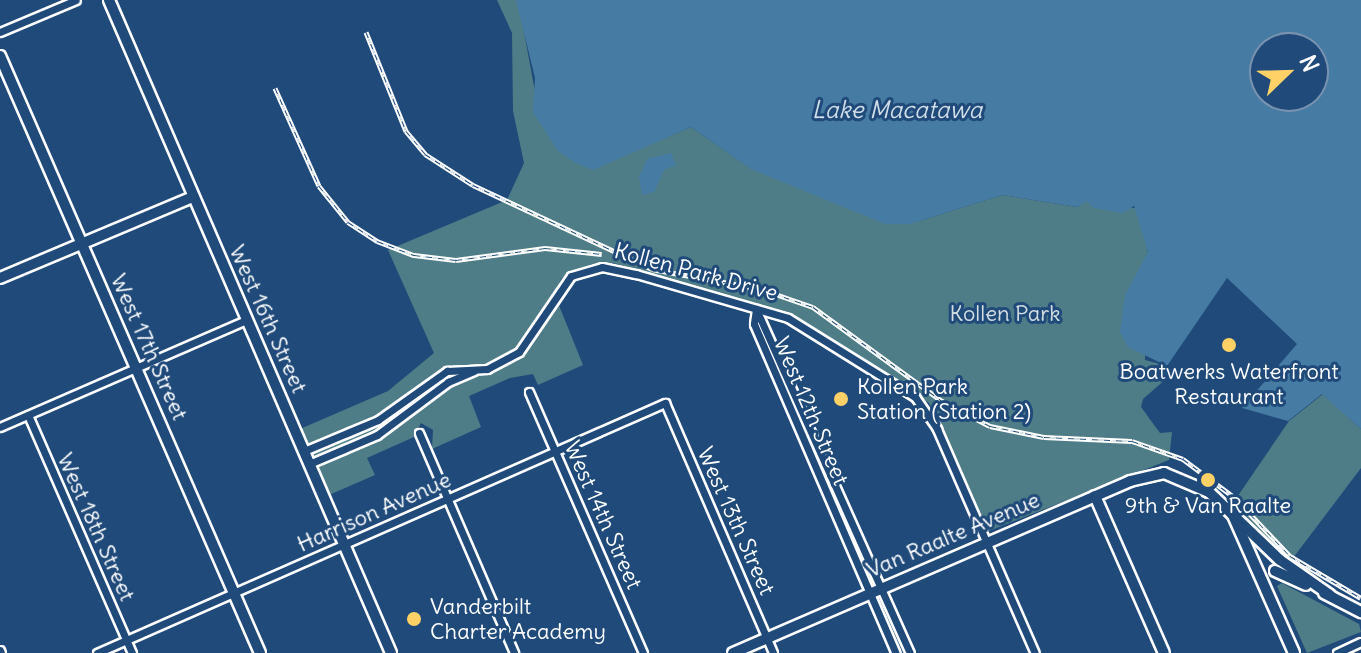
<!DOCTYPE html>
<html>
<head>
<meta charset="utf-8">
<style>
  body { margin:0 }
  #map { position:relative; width:1361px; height:653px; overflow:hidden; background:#1f4a7a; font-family:Delius,sans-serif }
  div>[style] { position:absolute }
  .green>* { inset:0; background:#4e7d87 }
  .water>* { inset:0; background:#467ba3 }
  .roads { filter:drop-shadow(2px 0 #fff) drop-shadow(-2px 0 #fff) drop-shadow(0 2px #fff) drop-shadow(0 -2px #fff) }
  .street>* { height:7px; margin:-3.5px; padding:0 3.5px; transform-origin:3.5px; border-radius:3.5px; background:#1f4a7a }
  .secondary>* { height:10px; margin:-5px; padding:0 5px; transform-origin:5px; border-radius:5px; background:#1f4a7a }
  .rail>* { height:5px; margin-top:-2.5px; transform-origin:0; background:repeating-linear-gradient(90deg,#1f4a7a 0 6px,#fff 0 12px); box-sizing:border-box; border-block:2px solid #fff }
  .dots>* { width:22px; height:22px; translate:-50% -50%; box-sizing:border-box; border:4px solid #1f4a7a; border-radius:50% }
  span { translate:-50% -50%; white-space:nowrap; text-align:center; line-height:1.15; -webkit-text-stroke:6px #1f4a7a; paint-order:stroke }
  .street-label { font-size:22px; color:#fff }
  .park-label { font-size:22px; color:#d3dee1 }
  .poi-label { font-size:22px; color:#fff }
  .left { translate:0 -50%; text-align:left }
  .water-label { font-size:24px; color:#d1dee8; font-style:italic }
  .north { position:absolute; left:1249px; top:32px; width:80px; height:80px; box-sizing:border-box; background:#1f4a7a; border:2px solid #7992af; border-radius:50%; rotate:67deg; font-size:22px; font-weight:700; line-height:32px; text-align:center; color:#fff }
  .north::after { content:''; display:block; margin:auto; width:28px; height:36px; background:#ffd166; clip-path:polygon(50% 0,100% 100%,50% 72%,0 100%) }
</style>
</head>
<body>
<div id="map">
  <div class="green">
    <div style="clip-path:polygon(497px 0,516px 0,519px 5px,536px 97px,593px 169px,691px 127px,750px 168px,916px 222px,1002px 195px,1077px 207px,1087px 200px,1139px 209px,1148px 253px,1145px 360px,1167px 366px,1167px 378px,1143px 399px,1141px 407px,1160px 433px,1172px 432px,1169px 460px,989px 531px,929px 403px,805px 322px,613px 263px,592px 264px,562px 278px,554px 293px,583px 365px,538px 385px,533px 374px,510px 378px,469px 396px,481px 427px,432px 449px,433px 430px,421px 423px,414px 437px,367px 458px,375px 475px,329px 495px,300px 429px,388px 391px,434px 353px,388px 250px,507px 200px,524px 163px,513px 111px,512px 33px)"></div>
    <div style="clip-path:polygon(1323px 394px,1361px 429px,1361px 468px,1290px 562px,1233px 503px,1289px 421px)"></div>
    <div style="clip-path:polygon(1282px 583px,1359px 624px,1361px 632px,1307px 653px,1277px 586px)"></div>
  </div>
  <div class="water">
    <div style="clip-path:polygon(evenodd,516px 0,1361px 0,1361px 429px,1322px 394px,1288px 421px,1242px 408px,1297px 344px,1227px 278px,1167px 366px,1128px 347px,1120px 332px,1125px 295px,1148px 252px,1134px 206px,1123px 213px,1094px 208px,1087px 201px,1077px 207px,1002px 195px,910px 224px,885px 224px,751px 169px,691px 127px,593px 170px,576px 163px,558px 151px,533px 112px,535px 78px,516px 0,1265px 48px,1313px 48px,1313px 96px,1265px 96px,1265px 48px)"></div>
    <div style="clip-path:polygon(671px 153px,676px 165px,664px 170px,654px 192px,642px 195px,639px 177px,647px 159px)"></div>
  </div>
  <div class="roads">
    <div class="street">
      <div style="left:0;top:32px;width:82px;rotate:-22.8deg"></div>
      <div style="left:756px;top:309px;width:377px;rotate:65.9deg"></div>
      <div style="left:756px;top:309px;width:15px;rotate:98deg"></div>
      <div style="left:754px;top:324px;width:358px;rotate:66.7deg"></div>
      <div style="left:529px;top:392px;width:285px;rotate:66.4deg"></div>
      <div style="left:28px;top:415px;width:260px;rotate:66.4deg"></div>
      <div style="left:0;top:427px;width:268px;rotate:-23.5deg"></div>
      <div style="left:419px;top:433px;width:240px;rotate:66.6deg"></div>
      <div style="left:304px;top:451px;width:80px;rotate:-22.7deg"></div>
      <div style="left:378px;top:420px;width:85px;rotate:-35.4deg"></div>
      <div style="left:447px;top:371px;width:40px;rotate:-2.9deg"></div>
      <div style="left:487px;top:369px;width:36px;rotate:-28deg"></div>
      <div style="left:519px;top:352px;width:92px;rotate:-55.6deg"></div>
      <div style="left:571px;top:276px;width:32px;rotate:-16deg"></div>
      <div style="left:602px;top:267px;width:35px;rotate:12deg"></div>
      <div style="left:636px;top:274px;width:158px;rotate:16.1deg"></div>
      <div style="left:788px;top:318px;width:150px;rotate:31.9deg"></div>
      <div style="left:915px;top:397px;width:39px;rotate:55deg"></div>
      <div style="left:937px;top:429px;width:244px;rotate:66.4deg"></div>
      <div style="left:309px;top:464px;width:74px;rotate:-23.1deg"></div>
      <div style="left:377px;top:435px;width:89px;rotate:-36.7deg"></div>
      <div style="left:448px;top:382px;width:28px;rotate:-23deg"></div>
      <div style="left:0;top:650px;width:3px;rotate:72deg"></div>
      <div style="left:97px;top:653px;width:621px;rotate:-23.76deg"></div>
      <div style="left:665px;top:403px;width:272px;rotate:66.6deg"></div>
      <div style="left:1337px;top:653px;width:26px;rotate:-25deg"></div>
    </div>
    <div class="secondary">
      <div style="left:109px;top:0;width:711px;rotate:66.64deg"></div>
      <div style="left:0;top:56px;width:651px;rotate:66.47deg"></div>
      <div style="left:0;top:278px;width:209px;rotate:-22.8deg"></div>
      <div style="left:1095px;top:496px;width:171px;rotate:66.3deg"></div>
      <div style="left:1232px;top:513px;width:153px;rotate:66.1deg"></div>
      <div style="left:1275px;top:571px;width:34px;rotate:24deg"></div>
      <div style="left:1324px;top:593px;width:42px;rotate:27.2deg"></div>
      <div style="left:733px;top:653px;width:433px;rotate:-23.4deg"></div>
      <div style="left:1130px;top:481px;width:35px;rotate:-13deg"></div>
      <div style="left:1164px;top:473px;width:49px;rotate:22.9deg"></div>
      <div style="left:1209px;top:492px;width:98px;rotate:43.8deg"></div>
      <div style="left:1280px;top:560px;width:61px;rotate:35deg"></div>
    </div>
  </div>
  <div class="rail">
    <div style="left:366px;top:32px;width:107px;rotate:68deg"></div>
    <div style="left:406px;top:131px;width:30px;rotate:50deg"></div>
    <div style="left:425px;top:154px;width:57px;rotate:32.9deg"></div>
    <div style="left:473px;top:185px;width:198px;rotate:25.1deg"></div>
    <div style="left:652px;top:269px;width:111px;rotate:10.4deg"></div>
    <div style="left:761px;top:289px;width:55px;rotate:19.1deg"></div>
    <div style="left:813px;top:307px;width:160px;rotate:36.1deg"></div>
    <div style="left:942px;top:401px;width:54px;rotate:27.5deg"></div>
    <div style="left:990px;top:426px;width:55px;rotate:11.5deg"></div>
    <div style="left:1044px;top:437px;width:88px;rotate:2.6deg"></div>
    <div style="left:1132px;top:441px;width:54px;rotate:19.4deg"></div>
    <div style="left:1183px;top:459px;width:64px;rotate:36.7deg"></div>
    <div style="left:1234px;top:497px;width:81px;rotate:46.5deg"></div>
    <div style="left:1290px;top:556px;width:82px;rotate:30.6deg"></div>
    <div style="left:275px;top:88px;width:107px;rotate:65.8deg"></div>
    <div style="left:319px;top:186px;width:46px;rotate:51.1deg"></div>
    <div style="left:348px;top:222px;width:35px;rotate:33deg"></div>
    <div style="left:377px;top:241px;width:40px;rotate:21deg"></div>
    <div style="left:414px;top:255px;width:42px;rotate:6.8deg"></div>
    <div style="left:456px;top:260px;width:90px;rotate:-7.7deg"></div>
    <div style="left:545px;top:248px;width:57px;rotate:6deg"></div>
  </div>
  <div class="dots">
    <div style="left:1229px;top:345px;background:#ffd166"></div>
    <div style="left:841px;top:399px;background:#ffd166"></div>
    <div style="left:1208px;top:480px;background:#ffd166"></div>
    <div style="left:414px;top:619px;background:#ffd166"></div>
  </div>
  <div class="street-label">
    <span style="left:696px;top:272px;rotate:15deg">Kollen Park Drive</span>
    <span style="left:268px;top:319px;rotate:66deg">West 16th Street</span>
    <span style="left:149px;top:347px;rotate:66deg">West 17th Street</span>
    <span style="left:811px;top:411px;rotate:67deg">West 12th Street</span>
    <span style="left:374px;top:512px;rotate:-24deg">Harrison Avenue</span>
    <span style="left:603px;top:515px;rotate:66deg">West 14th Street</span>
    <span style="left:736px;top:521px;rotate:66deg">West 13th Street</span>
    <span style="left:96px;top:527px;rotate:66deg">West 18th Street</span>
    <span style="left:953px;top:535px;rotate:-23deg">Van Raalte Avenue</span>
  </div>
  <div class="park-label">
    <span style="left:1005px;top:314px">Kollen Park</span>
  </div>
  <div class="poi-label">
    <span style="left:1229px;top:384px">Boatwerks Waterfront<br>Restaurant</span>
    <span class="left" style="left:857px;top:399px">Kollen Park<br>Station (Station 2)</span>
    <span style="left:1208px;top:506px">9th &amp; Van Raalte</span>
    <span class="left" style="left:430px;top:619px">Vanderbilt<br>Charter Academy</span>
  </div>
  <div class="water-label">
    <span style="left:897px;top:110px">Lake Macatawa</span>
  </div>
  <div class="north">N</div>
</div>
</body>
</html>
